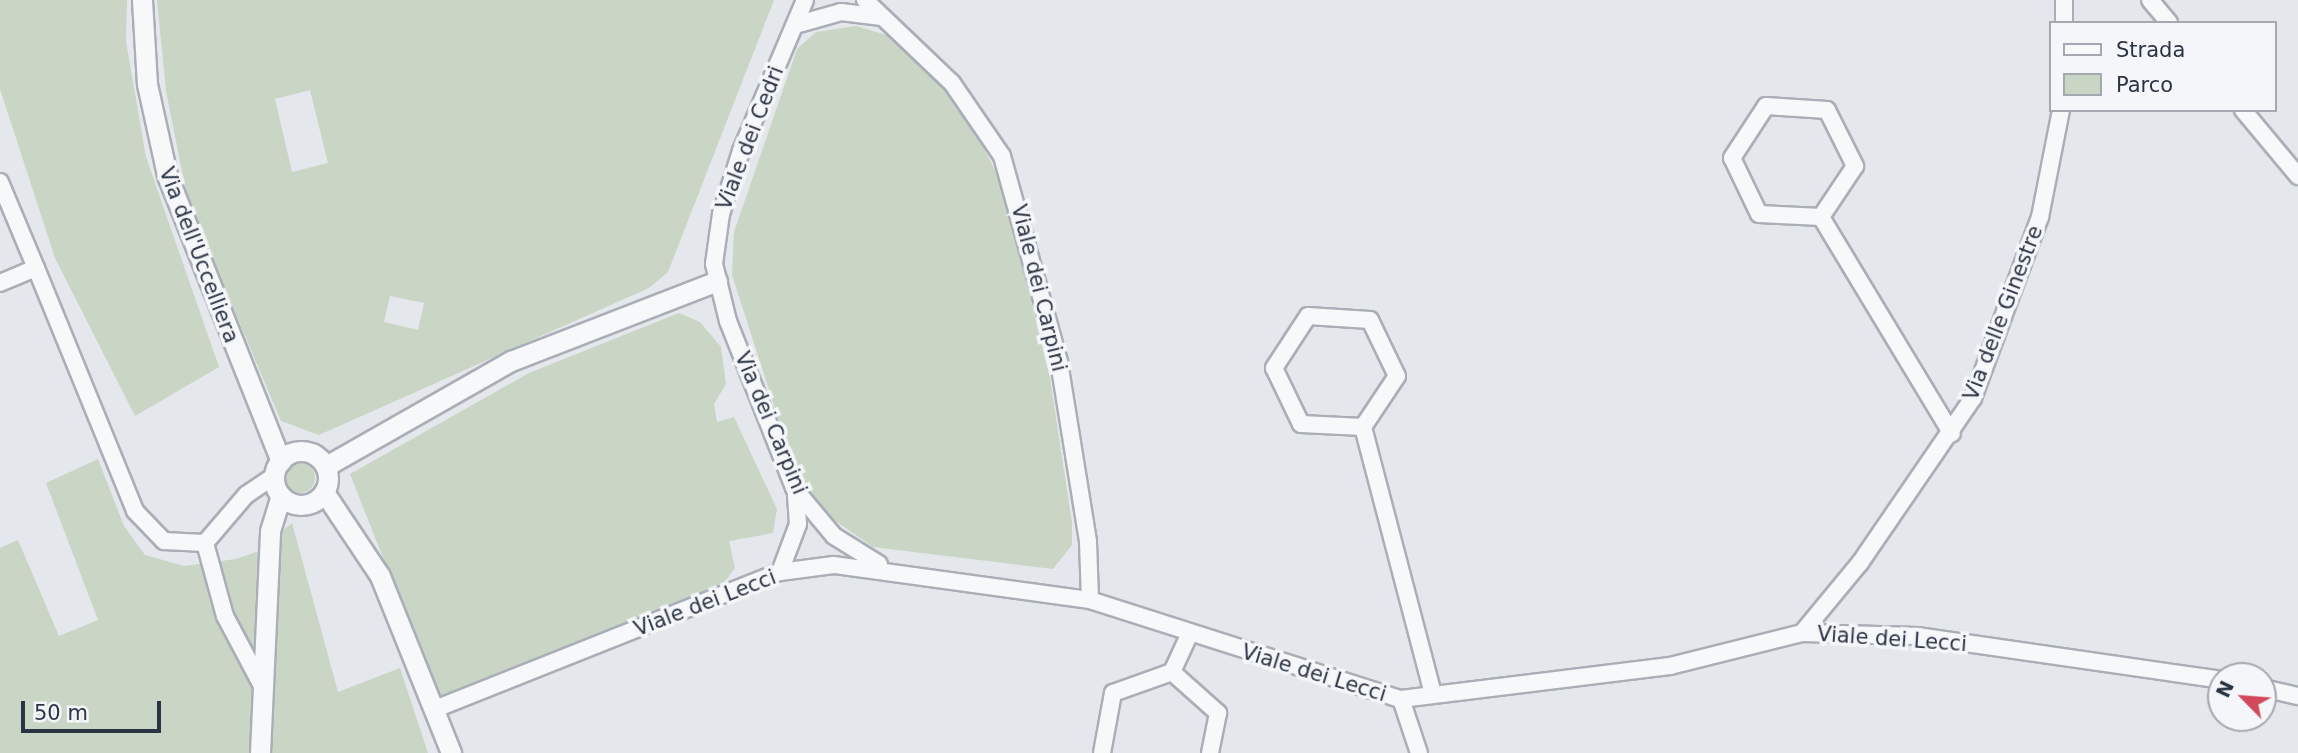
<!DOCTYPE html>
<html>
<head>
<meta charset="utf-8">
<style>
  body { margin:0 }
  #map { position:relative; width:2298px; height:753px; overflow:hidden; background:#e4e7ec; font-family:"DejaVu Sans",sans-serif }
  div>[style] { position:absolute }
  .green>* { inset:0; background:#c9d6c5 }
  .round { border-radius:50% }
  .roads { filter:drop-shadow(2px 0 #a9aeb7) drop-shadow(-2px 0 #a9aeb7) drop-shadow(0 2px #a9aeb7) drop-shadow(0 -2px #a9aeb7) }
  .minor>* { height:16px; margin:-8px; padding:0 8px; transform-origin:8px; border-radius:8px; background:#f7f8fa }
  .tertiary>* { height:19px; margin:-9.5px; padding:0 9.5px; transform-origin:9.5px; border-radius:9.5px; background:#f7f8fa }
  .tertiary>.ring { margin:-9.5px; padding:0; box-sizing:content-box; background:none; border:19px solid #f7f8fa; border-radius:50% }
  span { translate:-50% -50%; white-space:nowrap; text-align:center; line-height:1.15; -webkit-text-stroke:7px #f4f6f9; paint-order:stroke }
  .street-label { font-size:21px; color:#2b3445 }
  .legend { position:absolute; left:2049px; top:21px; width:228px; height:91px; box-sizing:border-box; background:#f4f6f9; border:2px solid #a4a8b1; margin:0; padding:9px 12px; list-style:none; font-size:21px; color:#2b3445 }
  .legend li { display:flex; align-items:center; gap:14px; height:35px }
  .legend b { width:35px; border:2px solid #a4a8b1 }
  .north { position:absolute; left:2207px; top:662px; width:70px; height:70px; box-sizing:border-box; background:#f4f6f9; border:2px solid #a4a8b1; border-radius:50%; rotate:295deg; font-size:19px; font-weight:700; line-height:28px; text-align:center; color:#2b3445 }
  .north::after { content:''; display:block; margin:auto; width:24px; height:32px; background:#d1495b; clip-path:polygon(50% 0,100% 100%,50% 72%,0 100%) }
  .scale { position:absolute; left:21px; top:701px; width:140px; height:32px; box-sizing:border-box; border:4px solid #2b3445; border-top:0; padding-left:9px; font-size:21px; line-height:24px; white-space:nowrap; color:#2b3445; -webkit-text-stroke:5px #f4f6f9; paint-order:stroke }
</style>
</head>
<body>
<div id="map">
  <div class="green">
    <div style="clip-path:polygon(0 0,127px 0,126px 41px,146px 157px,219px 367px,135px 416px,55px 258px,0 89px)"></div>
    <div style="clip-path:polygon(evenodd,157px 0,774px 0,668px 272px,649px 288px,319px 435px,281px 421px,188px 201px,166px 91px,157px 0,310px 90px,328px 163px,292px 172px,275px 99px,310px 90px,157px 0,390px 296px,424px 303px,418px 330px,384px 322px,390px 296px)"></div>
    <div style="clip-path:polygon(856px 26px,890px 36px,914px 54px,969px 118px,1003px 187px,1050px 378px,1072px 523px,1072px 545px,1053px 569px,873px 547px,824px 513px,791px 458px,732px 275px,734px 232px,797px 49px,816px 32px)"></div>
    <div style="clip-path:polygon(679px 313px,700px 322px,721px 347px,726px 384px,714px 404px,717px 422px,734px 417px,777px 509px,773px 533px,729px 541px,735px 568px,719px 589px,439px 700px,350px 474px,529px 373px)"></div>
    <div style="clip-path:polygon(98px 459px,124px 526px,145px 555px,184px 566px,236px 559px,259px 551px,292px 523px,338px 692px,400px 668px,428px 753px,0 753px,0 548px,18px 540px,59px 636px,98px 620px,46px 483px)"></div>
    <div class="round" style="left:285px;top:463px;width:30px;height:30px"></div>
  </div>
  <div class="roads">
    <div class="minor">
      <div style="left:805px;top:0;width:164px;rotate:113deg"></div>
      <div style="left:741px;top:151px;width:66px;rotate:107.6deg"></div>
      <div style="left:721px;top:214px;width:50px;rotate:98deg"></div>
      <div style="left:714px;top:264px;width:59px;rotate:76.2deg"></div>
      <div style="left:728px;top:321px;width:180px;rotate:68.4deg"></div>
      <div style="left:794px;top:488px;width:62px;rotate:50.2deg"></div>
      <div style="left:834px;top:536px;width:53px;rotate:31.9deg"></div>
      <div style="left:865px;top:0;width:120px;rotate:43.7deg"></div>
      <div style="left:952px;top:83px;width:88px;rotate:55.6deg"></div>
      <div style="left:1002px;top:156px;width:214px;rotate:74.5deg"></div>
      <div style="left:1059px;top:362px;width:182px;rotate:80.8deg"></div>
      <div style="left:1088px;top:542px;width:58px;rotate:88deg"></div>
      <div style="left:2150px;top:0;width:30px;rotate:50deg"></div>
      <div style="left:2064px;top:23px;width:23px;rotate:-90deg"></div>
      <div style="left:795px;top:25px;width:48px;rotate:-15.8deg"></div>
      <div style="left:841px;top:12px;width:41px;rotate:7deg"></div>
      <div style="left:1766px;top:106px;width:61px;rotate:3.8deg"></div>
      <div style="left:1827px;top:110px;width:63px;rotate:63.4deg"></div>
      <div style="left:1855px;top:166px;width:61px;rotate:123.7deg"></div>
      <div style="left:1821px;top:217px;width:62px;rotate:-177.2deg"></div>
      <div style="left:1759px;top:214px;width:62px;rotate:-115.7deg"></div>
      <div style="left:1732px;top:158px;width:62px;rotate:-56.8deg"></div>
      <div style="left:2243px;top:110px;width:86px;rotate:50.2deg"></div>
      <div style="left:0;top:182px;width:93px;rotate:67.3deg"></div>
      <div style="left:1821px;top:217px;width:253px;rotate:58.9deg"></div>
      <div style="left:0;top:283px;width:39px;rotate:-23deg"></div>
      <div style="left:36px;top:268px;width:262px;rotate:67.8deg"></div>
      <div style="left:135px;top:511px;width:42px;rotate:46deg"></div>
      <div style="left:164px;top:541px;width:41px;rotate:2.8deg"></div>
      <div style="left:205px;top:543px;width:76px;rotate:74.7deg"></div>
      <div style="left:225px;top:616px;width:79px;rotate:62.1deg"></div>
      <div style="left:1308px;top:316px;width:62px;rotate:3.7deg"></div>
      <div style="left:1370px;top:320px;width:62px;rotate:64.3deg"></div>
      <div style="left:1397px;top:376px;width:61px;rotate:123.7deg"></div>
      <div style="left:1363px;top:427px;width:62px;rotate:-177.2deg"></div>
      <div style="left:1301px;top:424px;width:62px;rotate:-115.7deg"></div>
      <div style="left:1274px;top:368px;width:62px;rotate:-56.8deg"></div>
      <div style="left:1363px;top:427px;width:276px;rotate:75.3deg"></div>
      <div style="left:205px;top:543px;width:63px;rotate:-49.5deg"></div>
      <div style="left:246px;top:495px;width:34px;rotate:-34deg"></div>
      <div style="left:780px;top:572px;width:51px;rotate:-69.4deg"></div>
      <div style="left:798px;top:524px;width:30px;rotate:-94deg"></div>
      <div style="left:1802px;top:633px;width:91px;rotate:-50.4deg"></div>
      <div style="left:1860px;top:563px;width:200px;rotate:-55.6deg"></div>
      <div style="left:1973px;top:398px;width:193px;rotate:-69.7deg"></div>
      <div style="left:2040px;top:217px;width:109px;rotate:-78.9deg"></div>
      <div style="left:1172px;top:672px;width:43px;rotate:-65.2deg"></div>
      <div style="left:2263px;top:688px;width:36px;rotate:13deg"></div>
      <div style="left:1401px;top:699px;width:57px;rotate:71.6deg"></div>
      <div style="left:435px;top:709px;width:371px;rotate:-21.7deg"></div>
      <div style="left:780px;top:572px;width:54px;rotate:-7.4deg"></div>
      <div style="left:834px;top:565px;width:258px;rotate:7.8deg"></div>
      <div style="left:1090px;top:600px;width:326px;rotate:17.7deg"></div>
      <div style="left:1401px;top:699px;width:271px;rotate:-7deg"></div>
      <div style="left:1670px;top:666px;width:136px;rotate:-14deg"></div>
      <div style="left:1802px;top:633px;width:115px;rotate:1.5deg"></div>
      <div style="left:1917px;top:636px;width:307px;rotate:8.2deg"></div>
      <div style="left:1102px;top:753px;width:61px;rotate:-79.6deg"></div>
      <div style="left:1113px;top:693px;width:63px;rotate:-19.6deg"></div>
      <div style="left:1172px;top:672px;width:62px;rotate:41.7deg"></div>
      <div style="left:1218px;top:713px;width:41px;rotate:101.3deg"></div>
    </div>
    <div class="tertiary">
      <div style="left:142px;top:0;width:84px;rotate:86.6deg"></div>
      <div style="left:147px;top:84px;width:93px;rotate:77.6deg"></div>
      <div style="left:167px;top:175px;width:308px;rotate:68.3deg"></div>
      <div class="ring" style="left:274px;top:451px;width:35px;height:35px"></div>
      <div style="left:326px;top:466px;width:213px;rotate:-29.6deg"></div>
      <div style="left:511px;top:361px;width:221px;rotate:-21.2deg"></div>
      <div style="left:324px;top:492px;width:101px;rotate:56.3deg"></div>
      <div style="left:380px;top:576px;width:191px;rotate:68.1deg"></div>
      <div style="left:260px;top:753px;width:222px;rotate:-87.4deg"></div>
      <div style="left:270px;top:531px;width:37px;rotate:-73deg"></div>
    </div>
  </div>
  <div class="street-label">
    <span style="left:750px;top:138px;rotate:-69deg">Viale dei Cedri</span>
    <span style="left:199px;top:255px;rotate:69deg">Via dell'Uccelliera</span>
    <span style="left:1039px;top:288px;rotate:76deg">Viale dei Carpini</span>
    <span style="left:2003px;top:313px;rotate:-69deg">Via delle Ginestre</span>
    <span style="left:771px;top:423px;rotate:67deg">Via dei Carpini</span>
    <span style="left:705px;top:603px;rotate:-21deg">Viale dei Lecci</span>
    <span style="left:1892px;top:639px;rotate:4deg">Viale dei Lecci</span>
    <span style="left:1314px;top:673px;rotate:17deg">Viale dei Lecci</span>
  </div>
  <ul class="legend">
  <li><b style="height:9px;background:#f7f8fa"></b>Strada</li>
  <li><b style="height:19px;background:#c9d6c5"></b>Parco</li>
  </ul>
  <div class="north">N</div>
  <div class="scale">50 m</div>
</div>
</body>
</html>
